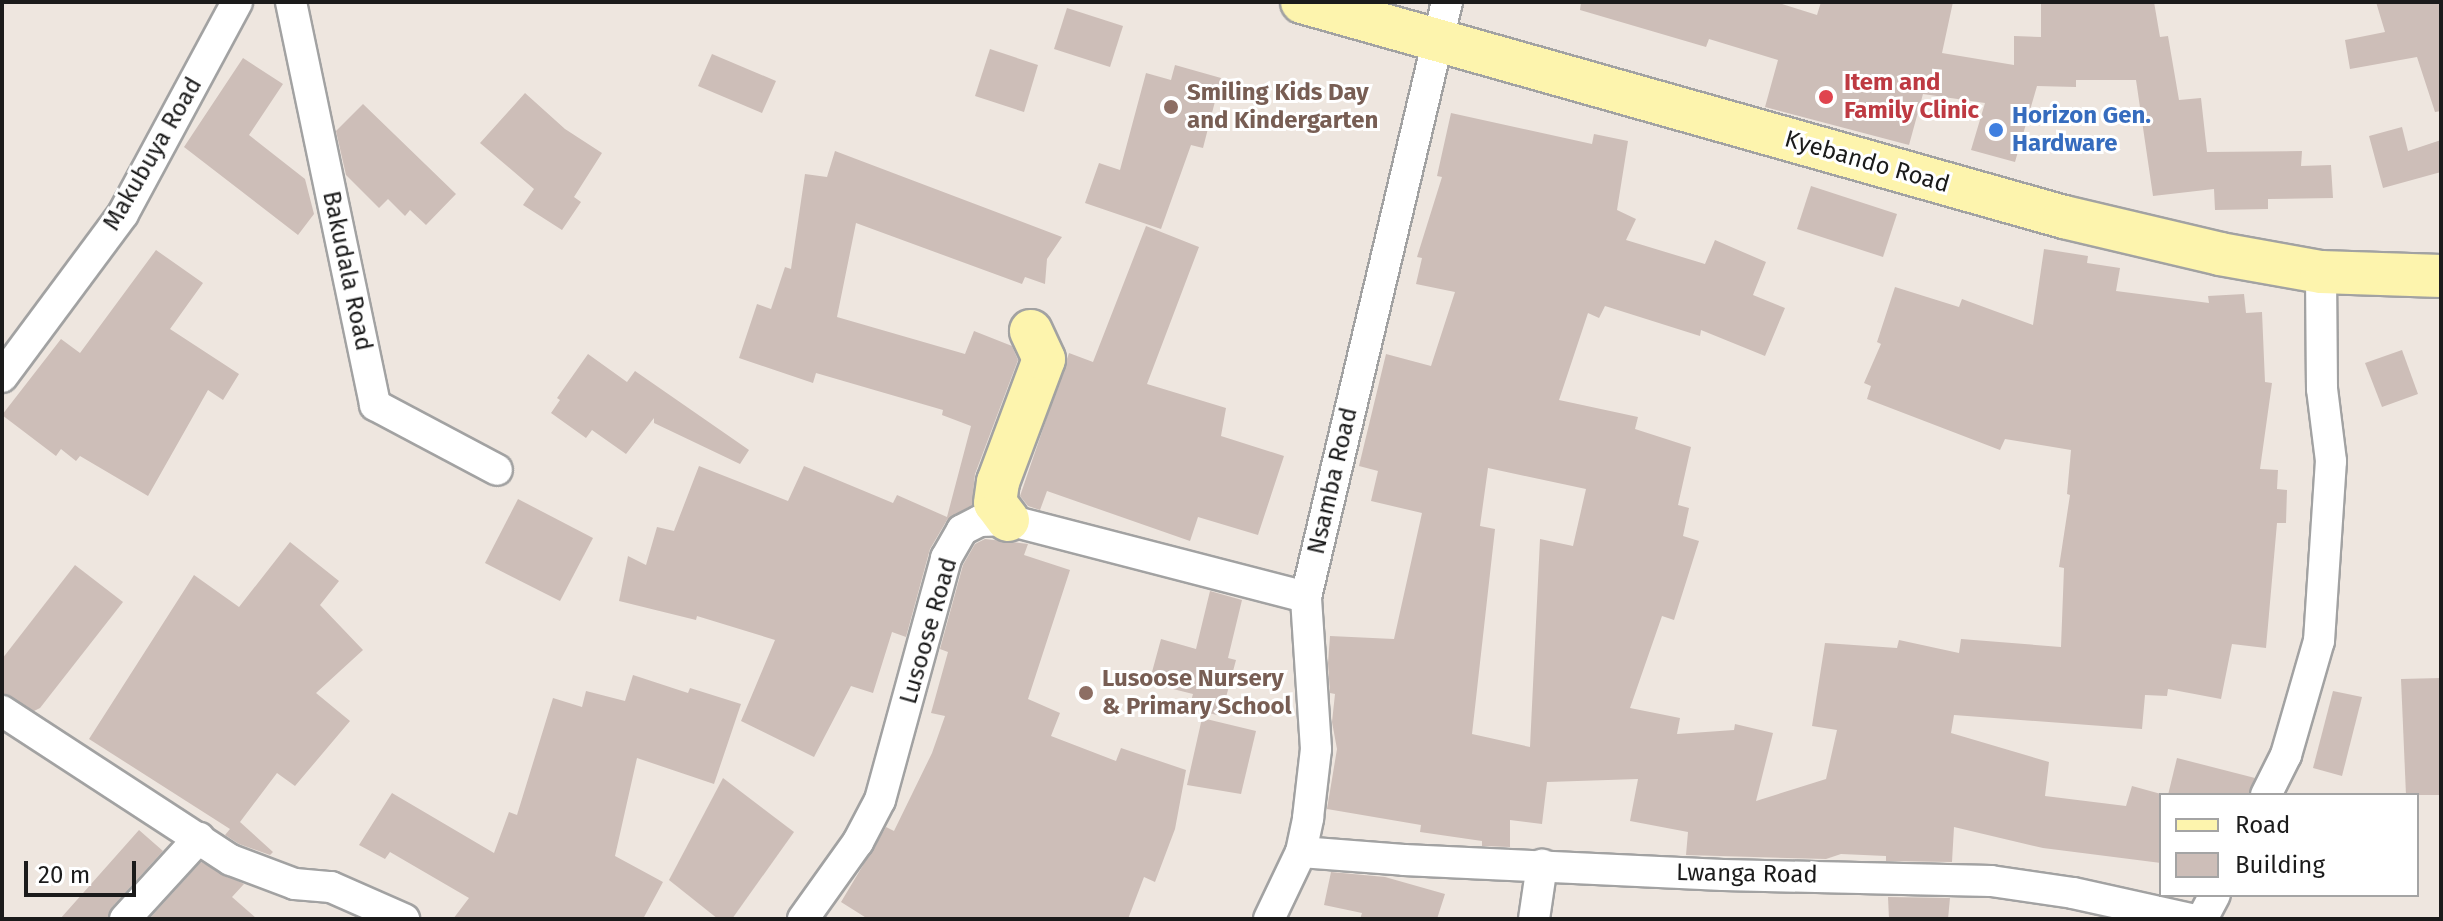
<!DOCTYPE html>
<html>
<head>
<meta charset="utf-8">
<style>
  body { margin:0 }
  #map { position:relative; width:2443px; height:921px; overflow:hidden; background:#eee6df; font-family:"Fira Sans",sans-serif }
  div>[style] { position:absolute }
  .building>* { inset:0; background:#cdbeb8 }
  .roads { filter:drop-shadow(2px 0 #a2a2a2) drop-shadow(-2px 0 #a2a2a2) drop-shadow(0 2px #a2a2a2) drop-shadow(0 -2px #a2a2a2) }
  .street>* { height:30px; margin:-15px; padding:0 15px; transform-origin:15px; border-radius:15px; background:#fff }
  .secondary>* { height:42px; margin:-21px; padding:0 21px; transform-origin:21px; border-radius:21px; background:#fdf4ad }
  .dots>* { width:22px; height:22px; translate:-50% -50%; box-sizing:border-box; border:4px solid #fff; border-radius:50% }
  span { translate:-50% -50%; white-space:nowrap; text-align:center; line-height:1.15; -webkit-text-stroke:6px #fff; paint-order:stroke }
  .health-label { font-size:24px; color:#be3a42; font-weight:700 }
  .left { translate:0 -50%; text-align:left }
  .education-label { font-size:24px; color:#785e54; font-weight:700 }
  .shop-label { font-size:24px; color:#366cbe; font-weight:700 }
  .street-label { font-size:24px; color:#1b1b1b }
  .frame { position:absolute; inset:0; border:4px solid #1b1b1b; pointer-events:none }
  .legend { position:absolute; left:2159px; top:793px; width:260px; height:104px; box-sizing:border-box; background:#fff; border:2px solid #a4a4a4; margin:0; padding:10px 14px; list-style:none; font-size:24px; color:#1b1b1b }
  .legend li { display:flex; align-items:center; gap:16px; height:40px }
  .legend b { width:40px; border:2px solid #a4a4a4 }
  .scale { position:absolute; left:24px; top:861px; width:112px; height:36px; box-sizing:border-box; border:4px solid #1b1b1b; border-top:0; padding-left:10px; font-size:24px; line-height:28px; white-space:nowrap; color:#1b1b1b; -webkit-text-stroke:6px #fff; paint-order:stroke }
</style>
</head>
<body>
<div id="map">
  <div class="building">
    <div style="clip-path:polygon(1581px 2px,1776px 2px,1817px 15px,1821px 2px,1953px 2px,1942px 53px,2014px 65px,2014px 36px,2041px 37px,2041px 2px,2154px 2px,2160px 37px,2168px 36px,2179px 100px,2201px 98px,2207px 152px,2302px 151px,2301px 166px,2331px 165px,2333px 198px,2268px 199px,2268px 209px,2215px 210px,2214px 189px,2153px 196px,2136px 80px,2076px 80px,2076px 87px,2037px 86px,2015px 162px,1971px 150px,1985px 103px,1923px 94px,1909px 145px,1765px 107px,1778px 60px,1709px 39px,1706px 47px,1580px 10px)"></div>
    <div style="clip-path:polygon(2376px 2px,2441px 2px,2441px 111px,2435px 112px,2417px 57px,2350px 69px,2345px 40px,2385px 32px)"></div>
    <div style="clip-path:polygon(1067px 8px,1123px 26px,1110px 67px,1054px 49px)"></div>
    <div style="clip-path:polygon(990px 49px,1038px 65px,1024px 112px,975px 96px)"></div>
    <div style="clip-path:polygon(712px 54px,776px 81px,762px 113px,698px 86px)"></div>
    <div style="clip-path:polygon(243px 58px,283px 84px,249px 135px,305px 179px,314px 214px,298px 235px,184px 147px)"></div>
    <div style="clip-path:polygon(1175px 65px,1221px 78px,1203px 148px,1191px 145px,1161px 229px,1085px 203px,1099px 163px,1120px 170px,1146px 73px,1171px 80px)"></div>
    <div style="clip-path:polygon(525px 93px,565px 129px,602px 153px,574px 197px,581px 202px,562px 230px,523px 205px,534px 189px,480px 143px)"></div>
    <div style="clip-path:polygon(363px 104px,456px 194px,426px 225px,410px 210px,405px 216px,388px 199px,379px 208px,346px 175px,336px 131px)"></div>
    <div style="clip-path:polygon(evenodd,1451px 113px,1592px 144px,1594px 134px,1628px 141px,1617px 210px,1636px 219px,1626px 240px,1705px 264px,1715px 240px,1766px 262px,1753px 295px,1785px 308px,1765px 356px,1701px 330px,1700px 336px,1605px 306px,1599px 318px,1588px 313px,1559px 400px,1638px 417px,1635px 429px,1691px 447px,1678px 505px,1689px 508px,1683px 536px,1699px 541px,1674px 620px,1662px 616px,1630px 708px,1680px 718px,1677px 734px,1734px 730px,1735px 724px,1773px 733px,1756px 801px,1826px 779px,1837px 730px,1812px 726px,1825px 643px,1897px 648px,1899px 640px,1959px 653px,1961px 639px,2061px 647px,2064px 568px,2059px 567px,2070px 495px,2067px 494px,2071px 450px,2005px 439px,2000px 450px,1867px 399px,1871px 386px,1864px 383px,1881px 344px,1877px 342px,1895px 287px,1959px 307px,1962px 299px,2033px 325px,2044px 249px,2088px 256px,2087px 263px,2120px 268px,2116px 291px,2209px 303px,2208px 296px,2244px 294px,2246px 313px,2262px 312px,2265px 382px,2272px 383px,2260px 469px,2278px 470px,2277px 489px,2287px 490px,2286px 523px,2277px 523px,2266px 648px,2232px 644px,2221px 699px,2168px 689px,2167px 696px,2145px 695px,2142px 729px,1954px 715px,1951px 733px,2049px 762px,2045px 796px,2126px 806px,2132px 786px,2161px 794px,2161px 863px,2043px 848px,1954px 827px,1952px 862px,1886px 861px,1886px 856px,1841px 854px,1826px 859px,1686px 855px,1688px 832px,1630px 821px,1638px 779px,1547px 782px,1542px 824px,1510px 820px,1510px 847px,1482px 846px,1482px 841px,1420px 832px,1421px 825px,1327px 809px,1337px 749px,1332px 722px,1335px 694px,1330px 693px,1328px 663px,1330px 636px,1394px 639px,1422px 513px,1371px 501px,1378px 471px,1359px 466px,1386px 354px,1431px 366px,1455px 292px,1416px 284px,1422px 258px,1417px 257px,1442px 177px,1437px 176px,1451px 113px,1488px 468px,1586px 489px,1573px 546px,1540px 539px,1530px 747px,1472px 734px,1495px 529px,1480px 526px,1488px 468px)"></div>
    <div style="clip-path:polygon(2402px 127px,2408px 151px,2441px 140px,2441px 172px,2383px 188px,2369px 136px)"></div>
    <div style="clip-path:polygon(835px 151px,1062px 237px,1047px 259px,1045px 284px,1025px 277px,1022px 284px,856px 223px,837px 317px,965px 354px,974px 331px,1012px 346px,1018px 360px,975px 474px,972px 505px,947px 520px,930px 549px,906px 637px,892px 632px,873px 693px,851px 686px,814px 757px,741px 721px,775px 640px,697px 616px,696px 620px,619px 601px,628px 556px,646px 565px,657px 527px,674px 531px,699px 466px,788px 501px,804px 466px,893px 503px,897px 495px,947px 517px,971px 426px,942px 415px,943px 410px,816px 373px,813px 383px,739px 358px,757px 304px,771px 309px,785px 267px,791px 269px,805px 174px,827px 177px)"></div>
    <div style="clip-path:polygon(1811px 186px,1897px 214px,1883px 257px,1797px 229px)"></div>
    <div style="clip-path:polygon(1146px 226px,1199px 247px,1147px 384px,1226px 408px,1221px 436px,1284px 456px,1258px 535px,1198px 517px,1190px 541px,1047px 491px,1040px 510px,1028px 506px,1020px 496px,1069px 353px,1093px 362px)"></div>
    <div style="clip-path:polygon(156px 250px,203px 283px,170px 329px,239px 374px,223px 400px,208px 390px,148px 496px,80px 456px,76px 461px,61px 449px,56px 456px,2px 415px,61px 339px,80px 353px)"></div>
    <div style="clip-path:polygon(2402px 350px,2418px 394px,2382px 407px,2365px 363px)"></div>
    <div style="clip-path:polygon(588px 354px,627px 382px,635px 371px,749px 450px,740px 464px,654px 423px,654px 418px,626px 454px,592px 430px,586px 438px,551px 413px,560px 400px,557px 398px)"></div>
    <div style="clip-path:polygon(518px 499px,593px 538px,560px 601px,485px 563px)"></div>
    <div style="clip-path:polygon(985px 539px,1028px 544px,1024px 555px,1070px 570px,1028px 699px,1060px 713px,1051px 736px,1116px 761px,1121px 748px,1186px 770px,1175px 829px,1155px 882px,1144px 877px,1128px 919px,868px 919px,841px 902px,886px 827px,894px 831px,932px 753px,945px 716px,931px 713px,948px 652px,940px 649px,963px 565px,975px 544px)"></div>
    <div style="clip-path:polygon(290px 542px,339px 581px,320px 605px,363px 650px,316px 693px,350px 721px,295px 786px,277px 773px,240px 822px,273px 852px,270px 855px,239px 844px,225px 835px,230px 829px,89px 739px,194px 575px,239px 607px)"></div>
    <div style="clip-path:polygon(75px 565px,123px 602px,40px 708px,34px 711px,2px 693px,2px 659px)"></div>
    <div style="clip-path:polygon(1210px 591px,1242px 600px,1228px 658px,1236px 660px,1221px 716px,1189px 708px,1193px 694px,1149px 683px,1161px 639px,1196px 649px)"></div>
    <div style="clip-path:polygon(633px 675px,688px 693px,690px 688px,741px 704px,714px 784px,637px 758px,615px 856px,663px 882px,643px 919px,453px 919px,469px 898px,390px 852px,385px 859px,359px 845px,392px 793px,494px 853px,509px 812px,517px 815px,553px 698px,582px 707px,586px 691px,625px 701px)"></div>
    <div style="clip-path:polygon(2441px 678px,2441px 795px,2406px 795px,2401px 679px)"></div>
    <div style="clip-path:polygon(2333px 691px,2362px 697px,2342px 776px,2313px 768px)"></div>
    <div style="clip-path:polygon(1202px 718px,1256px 731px,1241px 794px,1187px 785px)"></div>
    <div style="clip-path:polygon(2177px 758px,2255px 778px,2248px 795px,2168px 795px)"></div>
    <div style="clip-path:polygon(723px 778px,794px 832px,732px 919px,718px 919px,669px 880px)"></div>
    <div style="clip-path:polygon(139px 830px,163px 851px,112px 907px,108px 919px,60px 919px)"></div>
    <div style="clip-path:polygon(201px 862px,244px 884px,232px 897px,257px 919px,149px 919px)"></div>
    <div style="clip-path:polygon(1331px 872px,1385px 877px,1445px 894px,1437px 919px,1360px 919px,1362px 913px,1324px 905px)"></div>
    <div style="clip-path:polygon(1888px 897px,1950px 898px,1948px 919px,1889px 919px)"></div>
  </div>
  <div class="roads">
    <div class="street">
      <div style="left:291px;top:2px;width:412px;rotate:78.2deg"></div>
      <div style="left:375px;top:405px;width:138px;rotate:28deg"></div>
      <div style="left:2px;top:377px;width:203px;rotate:-53.4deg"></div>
      <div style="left:123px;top:214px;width:241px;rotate:-61.7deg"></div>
      <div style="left:2px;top:711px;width:273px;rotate:33.1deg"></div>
      <div style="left:231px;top:860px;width:68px;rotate:20.6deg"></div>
      <div style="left:295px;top:884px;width:36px;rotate:5deg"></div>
      <div style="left:331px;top:887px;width:80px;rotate:23.7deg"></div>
      <div style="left:2266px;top:795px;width:45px;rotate:-63.4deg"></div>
      <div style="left:2286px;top:755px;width:119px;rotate:-73.9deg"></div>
      <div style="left:2319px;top:641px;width:180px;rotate:-86.2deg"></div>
      <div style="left:2331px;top:461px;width:73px;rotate:-97.1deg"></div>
      <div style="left:2322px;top:389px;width:117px;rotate:-90.5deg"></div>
      <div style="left:1301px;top:852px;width:103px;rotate:4.4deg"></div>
      <div style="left:1404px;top:860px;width:319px;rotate:2.7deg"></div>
      <div style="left:1723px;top:875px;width:268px;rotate:1.3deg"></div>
      <div style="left:1991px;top:881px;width:83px;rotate:8.3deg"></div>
      <div style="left:2073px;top:893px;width:120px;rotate:12.5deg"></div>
      <div style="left:125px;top:919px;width:110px;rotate:-47.6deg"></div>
      <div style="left:803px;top:919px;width:95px;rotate:-54.5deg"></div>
      <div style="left:858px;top:842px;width:47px;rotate:-62.4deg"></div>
      <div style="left:880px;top:800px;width:251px;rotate:-74.7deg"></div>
      <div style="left:946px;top:558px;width:32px;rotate:-60deg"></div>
      <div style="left:962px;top:530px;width:20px;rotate:-27deg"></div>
      <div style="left:980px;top:521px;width:28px;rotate:-2deg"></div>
      <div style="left:1008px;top:520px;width:308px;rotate:14.5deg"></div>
      <div style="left:1269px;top:919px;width:74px;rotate:-64.5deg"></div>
      <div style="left:1301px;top:852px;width:35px;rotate:-78deg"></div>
      <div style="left:1308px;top:818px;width:69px;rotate:-83.4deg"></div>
      <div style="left:1316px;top:749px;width:152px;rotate:-93.8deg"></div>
      <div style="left:1306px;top:597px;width:611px;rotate:-76.67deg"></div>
      <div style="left:1534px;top:919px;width:55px;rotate:-81.6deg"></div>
      <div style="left:2202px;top:919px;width:27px;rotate:-62deg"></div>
    </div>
    <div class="secondary">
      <div style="left:1302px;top:2px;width:792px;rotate:15.76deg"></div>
      <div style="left:2064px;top:217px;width:160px;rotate:13.3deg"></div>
      <div style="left:2220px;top:254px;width:103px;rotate:10.1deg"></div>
      <div style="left:2321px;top:272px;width:120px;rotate:1.9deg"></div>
      <div style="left:1008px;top:520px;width:21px;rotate:-127deg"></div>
      <div style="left:995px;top:503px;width:21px;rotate:-82deg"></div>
      <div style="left:998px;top:482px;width:131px;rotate:-69.5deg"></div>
      <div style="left:1044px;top:359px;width:31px;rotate:-115deg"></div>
    </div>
  </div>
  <div class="dots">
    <div style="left:1826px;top:97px;background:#e0444e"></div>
    <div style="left:1171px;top:107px;background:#8d6e63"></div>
    <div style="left:1996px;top:130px;background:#3f7fe0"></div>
    <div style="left:1086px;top:693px;background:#8d6e63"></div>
  </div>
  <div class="health-label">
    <span class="left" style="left:1844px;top:97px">Item and<br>Family Clinic</span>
  </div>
  <div class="education-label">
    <span class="left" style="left:1187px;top:107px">Smiling Kids Day<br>and Kindergarten</span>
    <span class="left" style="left:1102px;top:693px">Lusoose Nursery<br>&amp; Primary School</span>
  </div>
  <div class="shop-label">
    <span class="left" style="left:2012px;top:130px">Horizon Gen.<br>Hardware</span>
  </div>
  <div class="street-label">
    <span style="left:153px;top:154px;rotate:-60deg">Makubuya Road</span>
    <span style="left:1867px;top:162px;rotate:16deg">Kyebando Road</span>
    <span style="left:347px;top:271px;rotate:78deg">Bakudala Road</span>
    <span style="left:1333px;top:481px;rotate:-77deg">Nsamba Road</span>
    <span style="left:929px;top:631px;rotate:-74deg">Lusoose Road</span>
    <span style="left:1747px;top:874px;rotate:1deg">Lwanga Road</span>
  </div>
  <div class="frame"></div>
  <ul class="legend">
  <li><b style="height:10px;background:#fdf4ad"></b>Road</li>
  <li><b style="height:22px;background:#cdbeb8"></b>Building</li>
  </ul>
  <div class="scale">20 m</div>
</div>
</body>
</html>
